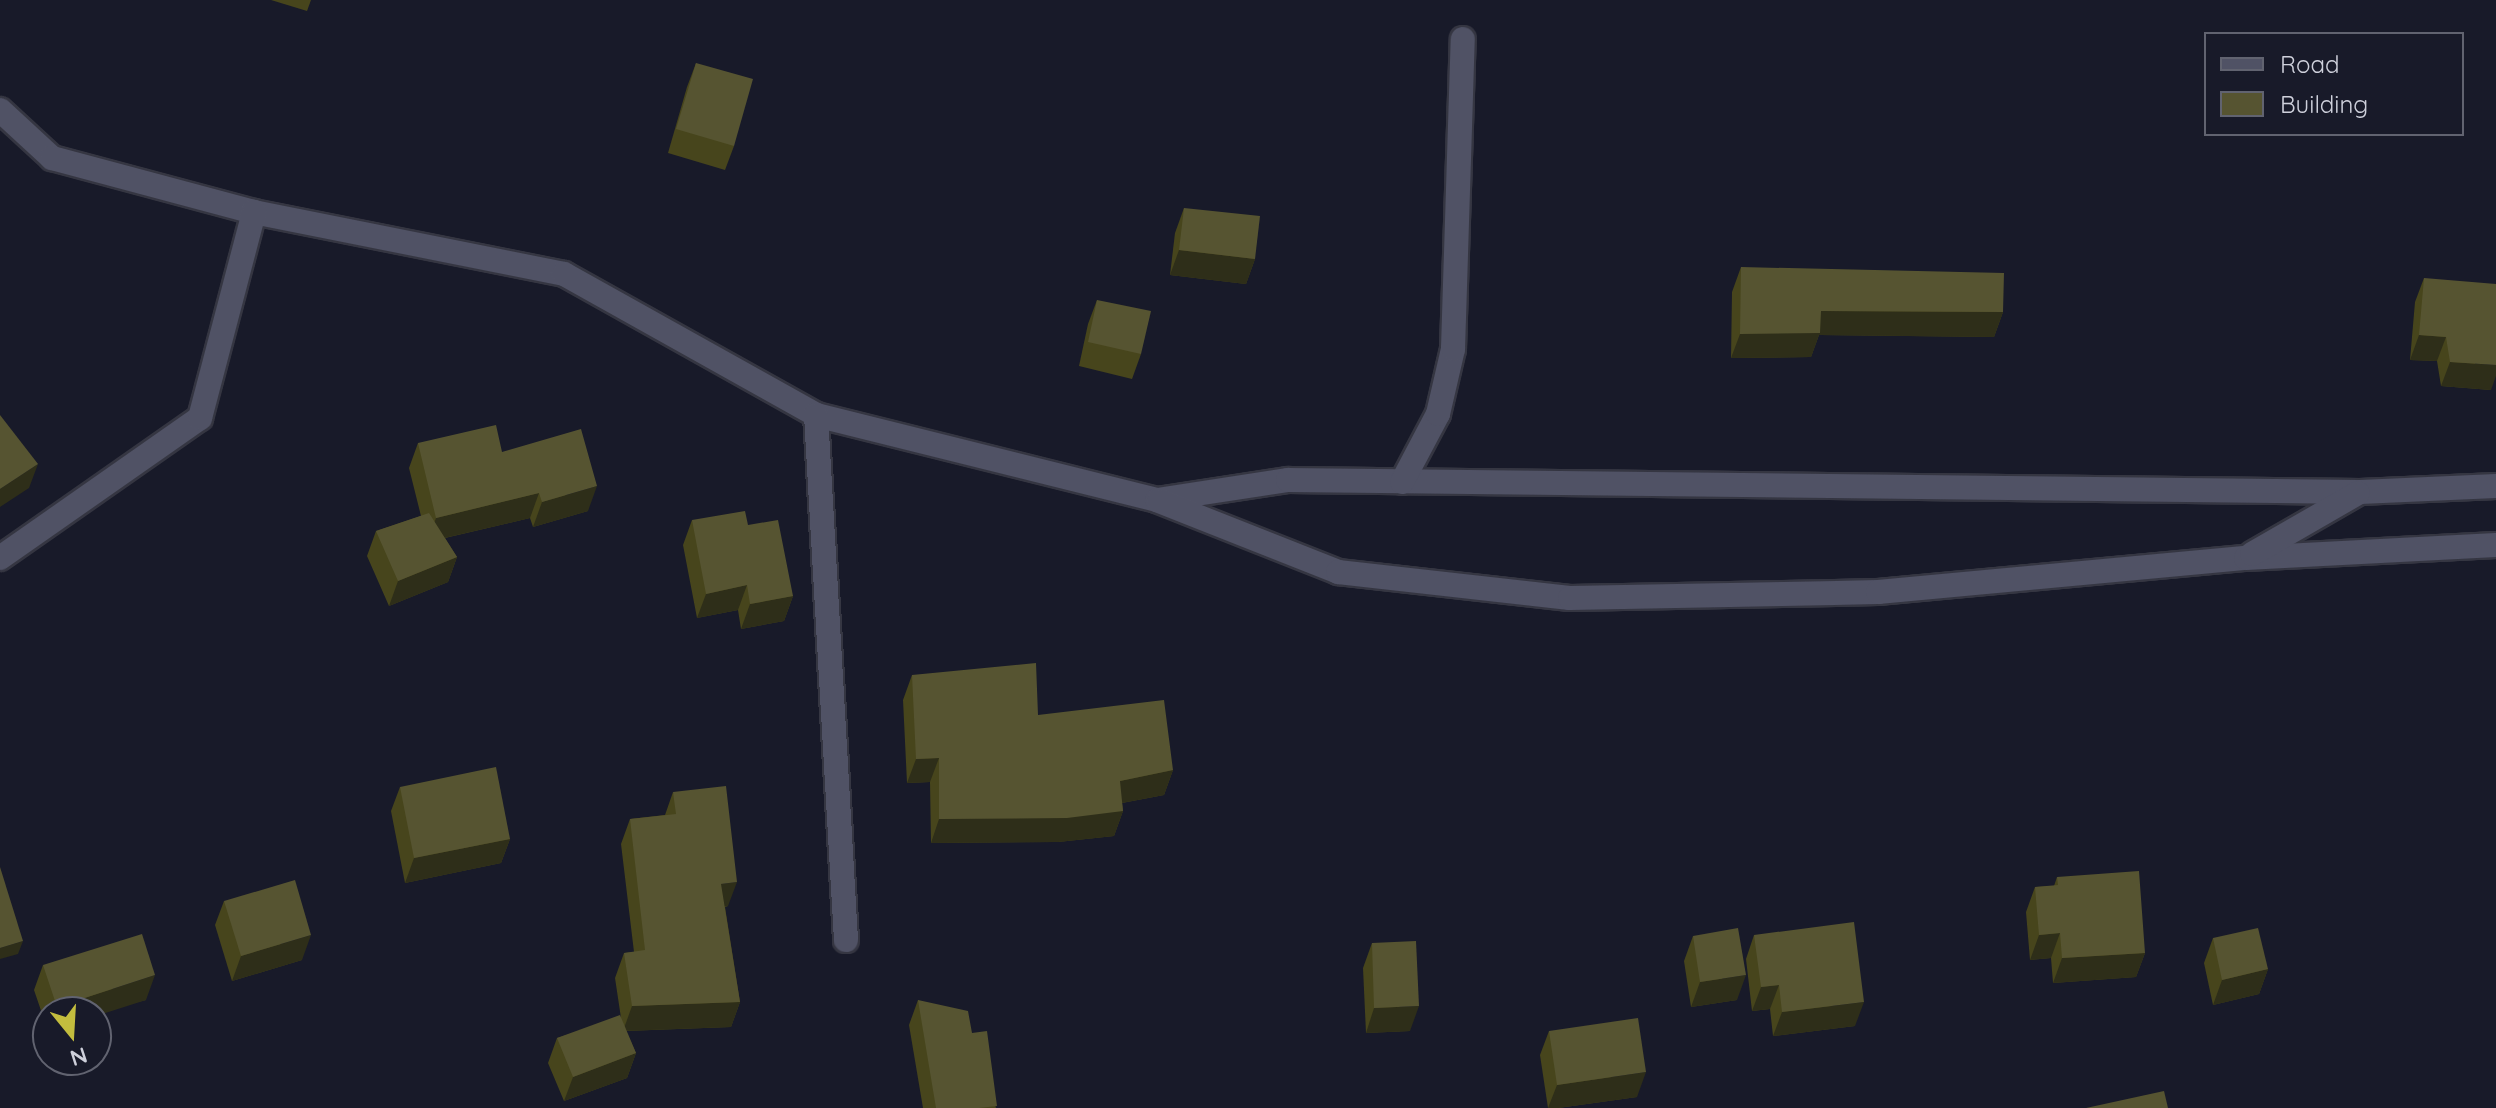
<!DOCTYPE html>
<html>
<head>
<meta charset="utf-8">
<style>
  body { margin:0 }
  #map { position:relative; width:2496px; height:1108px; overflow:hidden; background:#181a29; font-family:Quicksand,sans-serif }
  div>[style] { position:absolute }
  .roads { filter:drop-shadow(2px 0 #353642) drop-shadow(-2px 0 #353642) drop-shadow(0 2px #353642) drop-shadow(0 -2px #353642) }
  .minor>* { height:24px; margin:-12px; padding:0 12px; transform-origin:12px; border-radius:12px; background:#505265 }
  .wall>* { inset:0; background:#47451c }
  .shaded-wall>* { inset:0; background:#2e2e19 }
  .building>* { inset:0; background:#565431 }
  span { translate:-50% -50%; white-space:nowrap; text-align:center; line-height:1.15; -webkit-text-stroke:6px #181a29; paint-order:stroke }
  .legend { position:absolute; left:2204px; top:32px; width:260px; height:104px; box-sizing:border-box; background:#181a29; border:2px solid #616370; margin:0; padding:10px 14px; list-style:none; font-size:24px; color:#ced0db }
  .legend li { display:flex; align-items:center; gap:16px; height:40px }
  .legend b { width:40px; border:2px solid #616370 }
  .north { position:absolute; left:32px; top:996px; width:80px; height:80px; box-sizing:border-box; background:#181a29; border:2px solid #616370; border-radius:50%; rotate:162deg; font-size:22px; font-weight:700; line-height:32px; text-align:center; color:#ced0db }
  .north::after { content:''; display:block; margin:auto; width:28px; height:36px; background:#c3bd3e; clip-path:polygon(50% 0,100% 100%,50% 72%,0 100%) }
</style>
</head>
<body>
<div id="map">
  <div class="roads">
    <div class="minor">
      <div style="left:0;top:110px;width:71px;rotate:42.7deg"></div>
      <div style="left:52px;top:158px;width:209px;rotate:15deg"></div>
      <div style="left:254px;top:212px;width:316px;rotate:11.3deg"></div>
      <div style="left:564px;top:274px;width:289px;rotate:29.2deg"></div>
      <div style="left:816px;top:415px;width:351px;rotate:14deg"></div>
      <div style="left:1157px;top:500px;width:133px;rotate:-8.7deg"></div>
      <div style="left:1288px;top:480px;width:1072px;rotate:0.64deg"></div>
      <div style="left:2360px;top:492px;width:136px;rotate:-2.5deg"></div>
      <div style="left:816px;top:415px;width:526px;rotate:86.73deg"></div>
      <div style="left:1402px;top:482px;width:77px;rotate:-62.1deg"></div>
      <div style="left:1438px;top:414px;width:67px;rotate:-77deg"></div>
      <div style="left:1453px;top:349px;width:310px;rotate:-88.2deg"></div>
      <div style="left:1159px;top:501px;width:193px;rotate:21.6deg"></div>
      <div style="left:1338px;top:572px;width:233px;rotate:6.4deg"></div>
      <div style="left:1570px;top:598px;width:308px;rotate:-1.1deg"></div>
      <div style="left:1878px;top:592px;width:370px;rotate:-5.3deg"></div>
      <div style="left:2246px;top:558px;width:250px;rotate:-3deg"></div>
      <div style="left:2252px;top:554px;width:122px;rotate:-29.9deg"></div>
      <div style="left:0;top:558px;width:244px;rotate:-35deg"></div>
      <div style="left:200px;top:418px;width:213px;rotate:-75.3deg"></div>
    </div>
  </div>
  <div class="wall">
    <div style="clip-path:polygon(271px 0,311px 0,307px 11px)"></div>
    <div style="clip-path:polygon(696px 63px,734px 146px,725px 170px,668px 153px,687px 87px)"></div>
    <div style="clip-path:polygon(1184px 208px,1255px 259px,1246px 284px,1170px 275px,1175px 233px)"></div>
    <div style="clip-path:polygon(1741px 267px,2003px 312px,1994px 337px,1819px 335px,1811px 357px,1731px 358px,1732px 292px)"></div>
    <div style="clip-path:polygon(2424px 278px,2491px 390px,2441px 386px,2437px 361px,2410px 360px,2415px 302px)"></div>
    <div style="clip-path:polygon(1097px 300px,1141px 354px,1132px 379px,1079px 366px,1088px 324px)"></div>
    <div style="clip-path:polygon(418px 443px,502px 452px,588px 511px,533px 527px,530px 518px,445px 538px,457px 557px,448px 582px,389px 606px,367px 556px,376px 531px,421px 516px,409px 468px)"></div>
    <div style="clip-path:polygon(692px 520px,748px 525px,793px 596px,784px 621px,741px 629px,738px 610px,697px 618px,683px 545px)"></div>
    <div style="clip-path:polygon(912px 675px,1173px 770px,1164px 795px,1122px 803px,1123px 811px,1114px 836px,1058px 842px,931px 843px,930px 782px,907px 783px,903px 700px)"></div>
    <div style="clip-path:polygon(400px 787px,510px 839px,501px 863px,405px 883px,391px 811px)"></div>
    <div style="clip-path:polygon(673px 792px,728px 906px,725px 907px,740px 1002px,731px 1027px,626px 1031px,636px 1053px,627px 1078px,564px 1101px,548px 1063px,557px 1038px,621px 1018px,615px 978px,624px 953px,634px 952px,621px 844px,630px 819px,665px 815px)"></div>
    <div style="clip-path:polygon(2057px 877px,2145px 953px,2136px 977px,2053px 983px,2051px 958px,2030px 960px,2026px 912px,2035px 887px,2054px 886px)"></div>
    <div style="clip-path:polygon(224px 901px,302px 960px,232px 981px,215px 925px)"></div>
    <div style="clip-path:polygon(1754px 935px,1855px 1026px,1773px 1036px,1770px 1009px,1752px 1011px,1746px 959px)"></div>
    <div style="clip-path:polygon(1693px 936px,1737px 1000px,1691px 1007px,1684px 961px)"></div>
    <div style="clip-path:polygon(2213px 938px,2268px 969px,2259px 994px,2213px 1005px,2204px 963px)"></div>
    <div style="clip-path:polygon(1372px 943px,1410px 1031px,1366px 1033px,1363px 968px)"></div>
    <div style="clip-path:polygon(43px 965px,146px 1000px,96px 1012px,48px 1012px,48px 1031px,34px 990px)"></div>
    <div style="clip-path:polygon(918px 1000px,972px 1033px,996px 1108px,923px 1108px,909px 1025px)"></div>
    <div style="clip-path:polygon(1549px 1031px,1637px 1097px,1558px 1108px,1548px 1108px,1540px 1055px)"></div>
  </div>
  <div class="shaded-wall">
    <div style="clip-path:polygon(1179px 250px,1255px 259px,1246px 284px,1170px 275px)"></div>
    <div style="clip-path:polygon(1821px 311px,2003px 312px,1994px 337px,1819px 335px,1811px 357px,1731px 358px,1740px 334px)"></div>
    <div style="clip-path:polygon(2419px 335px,2446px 337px,2437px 361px,2410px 360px)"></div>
    <div style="clip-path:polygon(2450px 362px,2496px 365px,2496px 376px,2491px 390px,2441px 386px)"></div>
    <div style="clip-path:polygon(38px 464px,29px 488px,0 507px,0 489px)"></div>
    <div style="clip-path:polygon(597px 486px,588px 511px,533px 527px,542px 502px)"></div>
    <div style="clip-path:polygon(539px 493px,530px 518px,427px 542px,436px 518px)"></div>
    <div style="clip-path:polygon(457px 557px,448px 582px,389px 606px,398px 581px)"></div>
    <div style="clip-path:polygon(747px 585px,738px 610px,697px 618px,706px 594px)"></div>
    <div style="clip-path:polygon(793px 596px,784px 621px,741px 629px,750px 604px)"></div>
    <div style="clip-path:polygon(939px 758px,930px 782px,907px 783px,916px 759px)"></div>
    <div style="clip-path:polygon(1173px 770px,1164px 795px,1111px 805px,1120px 781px)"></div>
    <div style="clip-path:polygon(1123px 811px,1114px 836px,1058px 842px,931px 843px,939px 819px)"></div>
    <div style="clip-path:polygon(510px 839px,501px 863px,405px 883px,414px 858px)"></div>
    <div style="clip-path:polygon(737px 882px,728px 906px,712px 908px,721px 884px)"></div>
    <div style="clip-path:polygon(2060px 933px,2051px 958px,2030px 960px,2039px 935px)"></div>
    <div style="clip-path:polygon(311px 935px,302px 960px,232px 981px,241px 956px)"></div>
    <div style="clip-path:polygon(23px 941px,18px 954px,0 959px,0 948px)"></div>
    <div style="clip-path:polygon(2145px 953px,2136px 977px,2053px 983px,2062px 958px)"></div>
    <div style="clip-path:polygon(2268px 969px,2259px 994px,2213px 1005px,2222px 980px)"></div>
    <div style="clip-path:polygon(155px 975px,146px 1000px,96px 1016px,96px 1012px,55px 1012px,57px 1007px)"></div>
    <div style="clip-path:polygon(1746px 975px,1737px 1000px,1691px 1007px,1700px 982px)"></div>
    <div style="clip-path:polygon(1779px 985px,1770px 1009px,1752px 1011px,1761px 987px)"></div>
    <div style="clip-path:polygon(740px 1002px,731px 1027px,623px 1031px,632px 1006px)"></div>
    <div style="clip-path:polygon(1864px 1002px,1855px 1026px,1773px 1036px,1782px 1012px)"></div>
    <div style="clip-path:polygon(1419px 1006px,1410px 1031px,1366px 1033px,1374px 1008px)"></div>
    <div style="clip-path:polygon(636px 1053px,627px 1078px,564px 1101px,573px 1077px)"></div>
    <div style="clip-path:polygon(1646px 1072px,1637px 1097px,1558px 1108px,1548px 1108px,1557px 1085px)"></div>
  </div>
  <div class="building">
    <div style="clip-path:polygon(696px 63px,753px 79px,734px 146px,676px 129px)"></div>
    <div style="clip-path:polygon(1184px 208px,1260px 216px,1255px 259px,1179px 250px)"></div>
    <div style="clip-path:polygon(1741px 267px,2004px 273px,2003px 312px,1821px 311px,1820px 333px,1740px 334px)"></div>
    <div style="clip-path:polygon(2424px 278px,2496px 284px,2496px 365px,2450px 362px,2446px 337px,2419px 335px)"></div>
    <div style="clip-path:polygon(1097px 300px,1151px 311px,1141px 354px,1088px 342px)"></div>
    <div style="clip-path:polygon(0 415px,38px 464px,0 489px)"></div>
    <div style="clip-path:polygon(496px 425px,502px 452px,581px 429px,597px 486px,542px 502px,539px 493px,436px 518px,418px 443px)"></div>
    <div style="clip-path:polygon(745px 511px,748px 525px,778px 520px,793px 596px,750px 604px,747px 585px,706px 594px,692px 520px)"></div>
    <div style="clip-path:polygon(429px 513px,457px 557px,398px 581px,376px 531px)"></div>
    <div style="clip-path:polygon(1036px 663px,1038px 715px,1164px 700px,1173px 770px,1120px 781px,1123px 811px,1067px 818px,939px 819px,939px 758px,916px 759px,912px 675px)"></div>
    <div style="clip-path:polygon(496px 767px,510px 839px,414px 858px,400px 787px)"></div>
    <div style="clip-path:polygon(726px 786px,737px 882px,721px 884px,740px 1002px,632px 1006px,624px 953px,645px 950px,630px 819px,676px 814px,673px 792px)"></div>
    <div style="clip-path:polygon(0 867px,23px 941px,0 948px)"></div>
    <div style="clip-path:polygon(2139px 871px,2145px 953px,2062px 958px,2060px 933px,2039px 935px,2035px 887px,2058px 885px,2057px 877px)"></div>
    <div style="clip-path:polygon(295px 880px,311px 935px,241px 956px,224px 901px)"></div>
    <div style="clip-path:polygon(1854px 922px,1864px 1002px,1782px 1012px,1779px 985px,1761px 987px,1754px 935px)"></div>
    <div style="clip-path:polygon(1738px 928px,1746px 975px,1700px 982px,1693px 936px)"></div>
    <div style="clip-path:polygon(2258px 928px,2268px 969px,2222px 980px,2213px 938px)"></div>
    <div style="clip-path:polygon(142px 934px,155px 975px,57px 1007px,43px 965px)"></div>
    <div style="clip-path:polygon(1416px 941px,1419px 1006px,1374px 1008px,1372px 943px)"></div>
    <div style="clip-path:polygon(918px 1000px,968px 1011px,972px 1033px,987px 1031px,997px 1106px,979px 1108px,936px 1108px)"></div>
    <div style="clip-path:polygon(620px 1015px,636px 1053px,573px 1077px,557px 1038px)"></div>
    <div style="clip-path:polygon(1638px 1018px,1646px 1072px,1557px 1085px,1549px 1031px)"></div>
    <div style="clip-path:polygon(2164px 1091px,2168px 1108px,2086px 1108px)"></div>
  </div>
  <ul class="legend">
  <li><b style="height:10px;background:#505265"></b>Road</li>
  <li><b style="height:22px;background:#565431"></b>Building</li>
  </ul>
  <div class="north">N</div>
</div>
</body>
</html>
